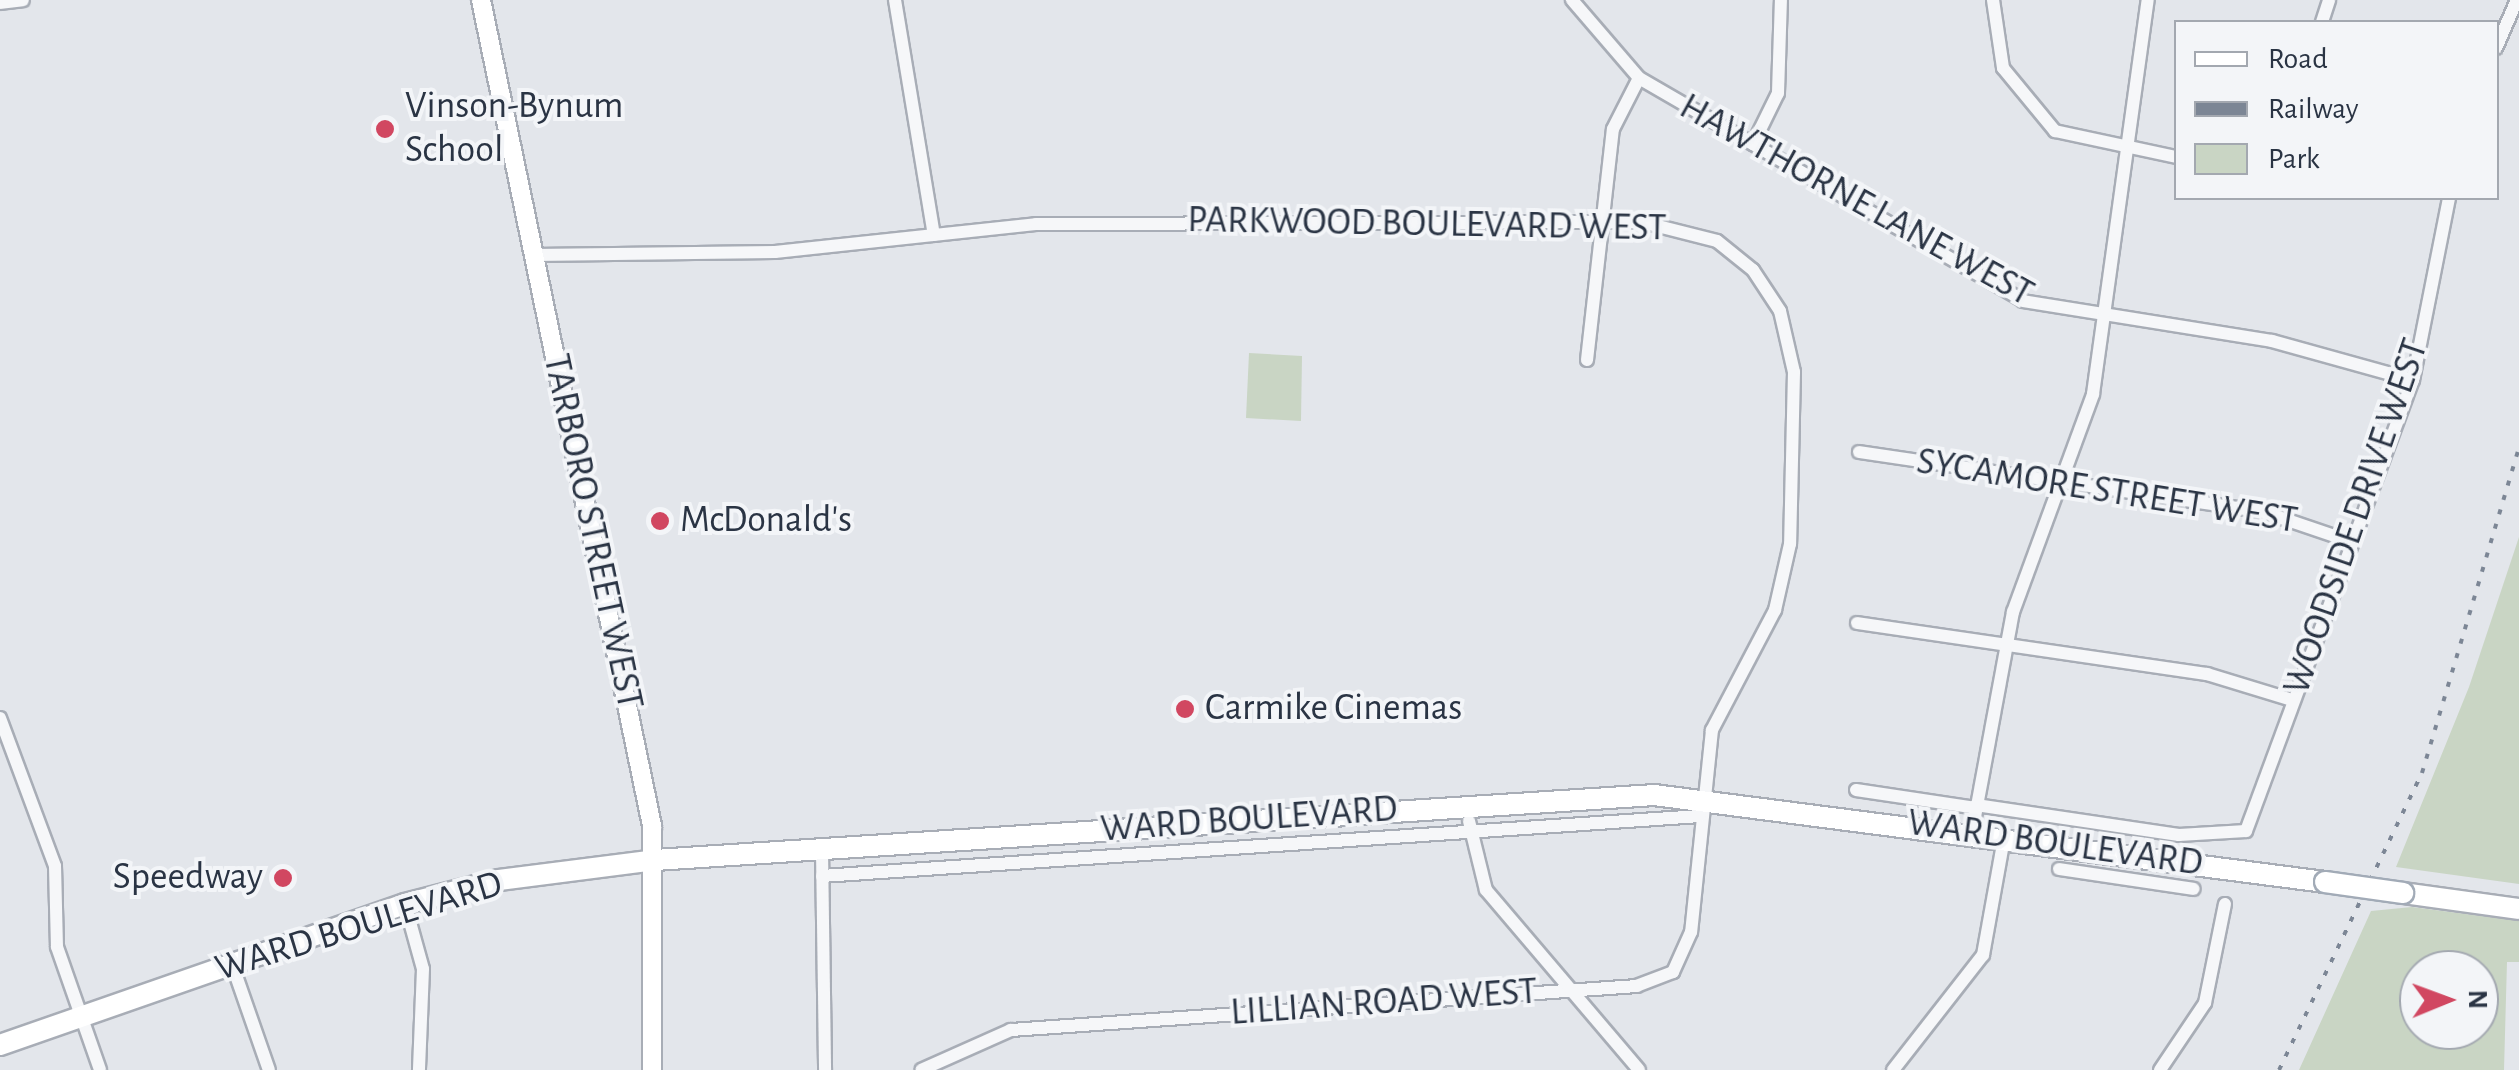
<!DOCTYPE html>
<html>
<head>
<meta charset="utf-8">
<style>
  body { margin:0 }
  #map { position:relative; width:2519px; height:1070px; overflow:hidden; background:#e3e6eb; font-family:"Alegreya Sans",sans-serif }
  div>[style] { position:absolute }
  .green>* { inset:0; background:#c9d5c4 }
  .roads { filter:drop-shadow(2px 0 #a8adb6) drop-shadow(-2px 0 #a8adb6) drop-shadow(0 2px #a8adb6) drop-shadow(0 -2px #a8adb6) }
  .street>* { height:12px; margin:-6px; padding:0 6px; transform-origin:6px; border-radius:6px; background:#f6f7f9 }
  .secondary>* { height:18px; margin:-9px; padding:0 9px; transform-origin:9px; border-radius:9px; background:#fff }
  .primary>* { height:20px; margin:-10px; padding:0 10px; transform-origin:10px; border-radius:10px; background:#fff }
  .rail>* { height:4px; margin-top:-2px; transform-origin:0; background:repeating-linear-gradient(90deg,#7c8695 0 5px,transparent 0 15px) }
  .bridges { filter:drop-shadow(2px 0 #a2abb7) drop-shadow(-2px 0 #a2abb7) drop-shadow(0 2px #a2abb7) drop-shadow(0 -2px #a2abb7) }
  .primary-bridge>* { height:20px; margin:-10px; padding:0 10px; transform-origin:10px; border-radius:10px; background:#fff }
  .dots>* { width:28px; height:28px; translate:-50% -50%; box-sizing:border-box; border:5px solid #f3f5f8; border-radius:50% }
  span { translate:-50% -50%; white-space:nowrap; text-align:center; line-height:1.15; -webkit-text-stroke:8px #f3f5f8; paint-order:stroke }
  .poi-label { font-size:38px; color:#2a3444 }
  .left { translate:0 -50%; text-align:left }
  .right { translate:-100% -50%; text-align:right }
  .street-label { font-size:38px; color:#2a3444 }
  .legend { position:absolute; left:2174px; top:20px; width:325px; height:180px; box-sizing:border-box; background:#f3f5f8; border:2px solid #a3a8b0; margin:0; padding:12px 18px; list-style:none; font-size:30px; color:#2a3444 }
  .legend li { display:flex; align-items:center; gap:20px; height:50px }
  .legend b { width:50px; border:2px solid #a3a8b0 }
  .north { position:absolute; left:2399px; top:950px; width:100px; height:100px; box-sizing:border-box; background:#f3f5f8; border:2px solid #a3a8b0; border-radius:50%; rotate:89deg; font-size:28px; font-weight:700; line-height:40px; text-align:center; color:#2a3444 }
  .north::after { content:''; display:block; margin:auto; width:35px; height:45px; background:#d14761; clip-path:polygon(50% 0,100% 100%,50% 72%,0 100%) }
</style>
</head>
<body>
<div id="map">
  <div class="green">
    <div style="clip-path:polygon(1249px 353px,1302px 356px,1301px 421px,1246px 418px)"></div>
    <div style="clip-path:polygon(2519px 537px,2519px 884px,2396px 867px,2469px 687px)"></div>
    <div style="clip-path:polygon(evenodd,2412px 907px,2519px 921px,2519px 962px,2507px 962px,2504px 1070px,2299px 1070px,2371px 911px,2412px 907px,2479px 970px,2479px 1030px,2419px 1030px,2419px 970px,2479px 970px)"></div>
  </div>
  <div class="roads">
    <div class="street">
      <div style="left:895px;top:0;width:238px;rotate:80.6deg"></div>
      <div style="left:1572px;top:0;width:103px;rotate:49.3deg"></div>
      <div style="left:1639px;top:78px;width:444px;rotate:30.1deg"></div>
      <div style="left:2023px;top:301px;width:252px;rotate:9.1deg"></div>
      <div style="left:2272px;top:341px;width:146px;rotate:15.5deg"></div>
      <div style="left:1993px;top:0;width:69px;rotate:81.6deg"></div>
      <div style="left:2003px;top:68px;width:82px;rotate:50.5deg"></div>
      <div style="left:2055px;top:131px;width:124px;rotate:12.1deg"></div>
      <div style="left:0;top:3px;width:23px;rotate:-7deg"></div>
      <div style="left:2322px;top:22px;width:23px;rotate:-72deg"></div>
      <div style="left:2496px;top:48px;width:52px;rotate:-66.4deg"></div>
      <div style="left:1753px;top:144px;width:57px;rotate:-63.9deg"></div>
      <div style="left:1778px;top:93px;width:93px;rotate:-88.2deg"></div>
      <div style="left:534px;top:255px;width:241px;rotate:-0.7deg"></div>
      <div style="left:775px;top:252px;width:262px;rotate:-6.1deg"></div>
      <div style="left:1036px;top:224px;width:606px;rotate:-0.19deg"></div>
      <div style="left:1642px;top:222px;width:77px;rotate:14.2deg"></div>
      <div style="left:1717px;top:241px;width:46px;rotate:38.9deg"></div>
      <div style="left:1753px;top:270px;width:49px;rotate:56.6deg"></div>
      <div style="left:1780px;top:311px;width:63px;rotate:77.1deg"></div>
      <div style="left:1794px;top:372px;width:172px;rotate:91.3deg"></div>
      <div style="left:1790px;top:544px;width:68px;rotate:102.8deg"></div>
      <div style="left:1775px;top:610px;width:136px;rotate:117.7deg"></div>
      <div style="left:1712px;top:730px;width:203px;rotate:95.9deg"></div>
      <div style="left:1691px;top:932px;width:44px;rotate:114.2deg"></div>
      <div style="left:1673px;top:972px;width:39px;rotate:159deg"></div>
      <div style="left:1637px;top:986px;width:628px;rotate:175.98deg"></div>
      <div style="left:1011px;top:1030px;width:98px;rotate:156deg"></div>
      <div style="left:1587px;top:360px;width:232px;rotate:-83.6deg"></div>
      <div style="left:1613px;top:129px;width:57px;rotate:-63deg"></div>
      <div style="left:1859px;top:452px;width:409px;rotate:8.4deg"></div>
      <div style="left:2264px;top:512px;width:93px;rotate:18.8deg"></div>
      <div style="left:1857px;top:623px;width:354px;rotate:8.3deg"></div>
      <div style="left:2207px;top:674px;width:89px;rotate:17deg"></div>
      <div style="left:0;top:718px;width:158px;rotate:69.6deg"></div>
      <div style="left:55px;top:866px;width:81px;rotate:88.6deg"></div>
      <div style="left:57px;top:947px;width:130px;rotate:70.7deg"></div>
      <div style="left:1856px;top:790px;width:121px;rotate:8.5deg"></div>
      <div style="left:1976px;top:805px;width:205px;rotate:8.4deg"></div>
      <div style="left:2179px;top:835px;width:67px;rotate:-3.4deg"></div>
      <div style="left:2246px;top:831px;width:481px;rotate:-69.7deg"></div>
      <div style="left:2413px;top:380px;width:186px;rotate:-78.8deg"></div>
      <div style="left:1469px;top:821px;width:71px;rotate:76.2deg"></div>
      <div style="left:1486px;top:890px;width:236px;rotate:49.6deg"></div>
      <div style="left:1972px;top:833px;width:225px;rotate:-79.5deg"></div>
      <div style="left:2013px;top:612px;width:232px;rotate:-69.8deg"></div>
      <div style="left:2093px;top:394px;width:398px;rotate:-82.1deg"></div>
      <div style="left:822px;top:850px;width:220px;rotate:89.2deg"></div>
      <div style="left:2059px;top:869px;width:136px;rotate:8.4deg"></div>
      <div style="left:822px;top:876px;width:880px;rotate:-3.91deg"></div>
      <div style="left:405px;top:904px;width:67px;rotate:74.5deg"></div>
      <div style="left:423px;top:969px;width:101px;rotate:92.3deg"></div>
      <div style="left:232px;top:964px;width:112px;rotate:70.8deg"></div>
      <div style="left:1893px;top:1070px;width:146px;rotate:-52deg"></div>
      <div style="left:1983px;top:955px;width:119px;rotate:-79.8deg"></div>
      <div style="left:2160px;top:1070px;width:81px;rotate:-56.1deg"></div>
      <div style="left:2205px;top:1003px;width:101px;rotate:-78.6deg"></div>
    </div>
    <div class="secondary">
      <div style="left:481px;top:0;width:844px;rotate:78.3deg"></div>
      <div style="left:652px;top:826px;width:244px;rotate:90deg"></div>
    </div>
    <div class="primary">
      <div style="left:2403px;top:893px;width:117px;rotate:7.9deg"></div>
      <div style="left:0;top:1045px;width:429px;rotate:-19.2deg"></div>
      <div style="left:405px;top:904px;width:97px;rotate:-14.3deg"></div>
      <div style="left:499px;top:880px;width:157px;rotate:-7.3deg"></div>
      <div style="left:655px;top:860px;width:1001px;rotate:-3.72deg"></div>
      <div style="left:1654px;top:795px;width:677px;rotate:7.39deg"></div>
    </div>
  </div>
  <div class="rail">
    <div style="left:2279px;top:1070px;width:330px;rotate:-64.3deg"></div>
    <div style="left:2422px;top:773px;width:339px;rotate:-73.4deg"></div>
  </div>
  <div class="bridges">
    <div class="primary-bridge">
      <div style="left:2325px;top:882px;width:79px;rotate:8deg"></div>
    </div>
  </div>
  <div class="dots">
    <div style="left:385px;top:129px;background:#d14761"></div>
    <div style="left:660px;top:521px;background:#d14761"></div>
    <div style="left:1185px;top:709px;background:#d14761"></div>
    <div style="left:283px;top:878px;background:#d14761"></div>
  </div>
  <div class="poi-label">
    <span class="left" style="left:405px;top:129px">Vinson-Bynum<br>School</span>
    <span class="left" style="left:680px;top:521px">McDonald's</span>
    <span class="left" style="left:1205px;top:709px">Carmike Cinemas</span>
    <span class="right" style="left:263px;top:878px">Speedway</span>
  </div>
  <div class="street-label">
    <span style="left:1856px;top:201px;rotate:29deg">HAWTHORNE LANE WEST</span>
    <span style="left:1427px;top:225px;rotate:1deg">PARKWOOD BOULEVARD WEST</span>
    <span style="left:2107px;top:492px;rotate:9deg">SYCAMORE STREET WEST</span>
    <span style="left:2357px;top:517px;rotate:-71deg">WOODSIDE DRIVE WEST</span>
    <span style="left:592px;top:532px;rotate:78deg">TARBORO STREET WEST</span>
    <span style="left:1249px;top:820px;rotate:-4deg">WARD BOULEVARD</span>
    <span style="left:2055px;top:844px;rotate:8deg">WARD BOULEVARD</span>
    <span style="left:359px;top:927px;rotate:-17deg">WARD BOULEVARD</span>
    <span style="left:1384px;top:1003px;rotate:-4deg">LILLIAN ROAD WEST</span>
  </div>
  <ul class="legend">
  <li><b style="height:12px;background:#fff"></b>Road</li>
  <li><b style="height:12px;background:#7c8695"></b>Railway</li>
  <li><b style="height:28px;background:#c9d5c4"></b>Park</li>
  </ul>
  <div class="north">N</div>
</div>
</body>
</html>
